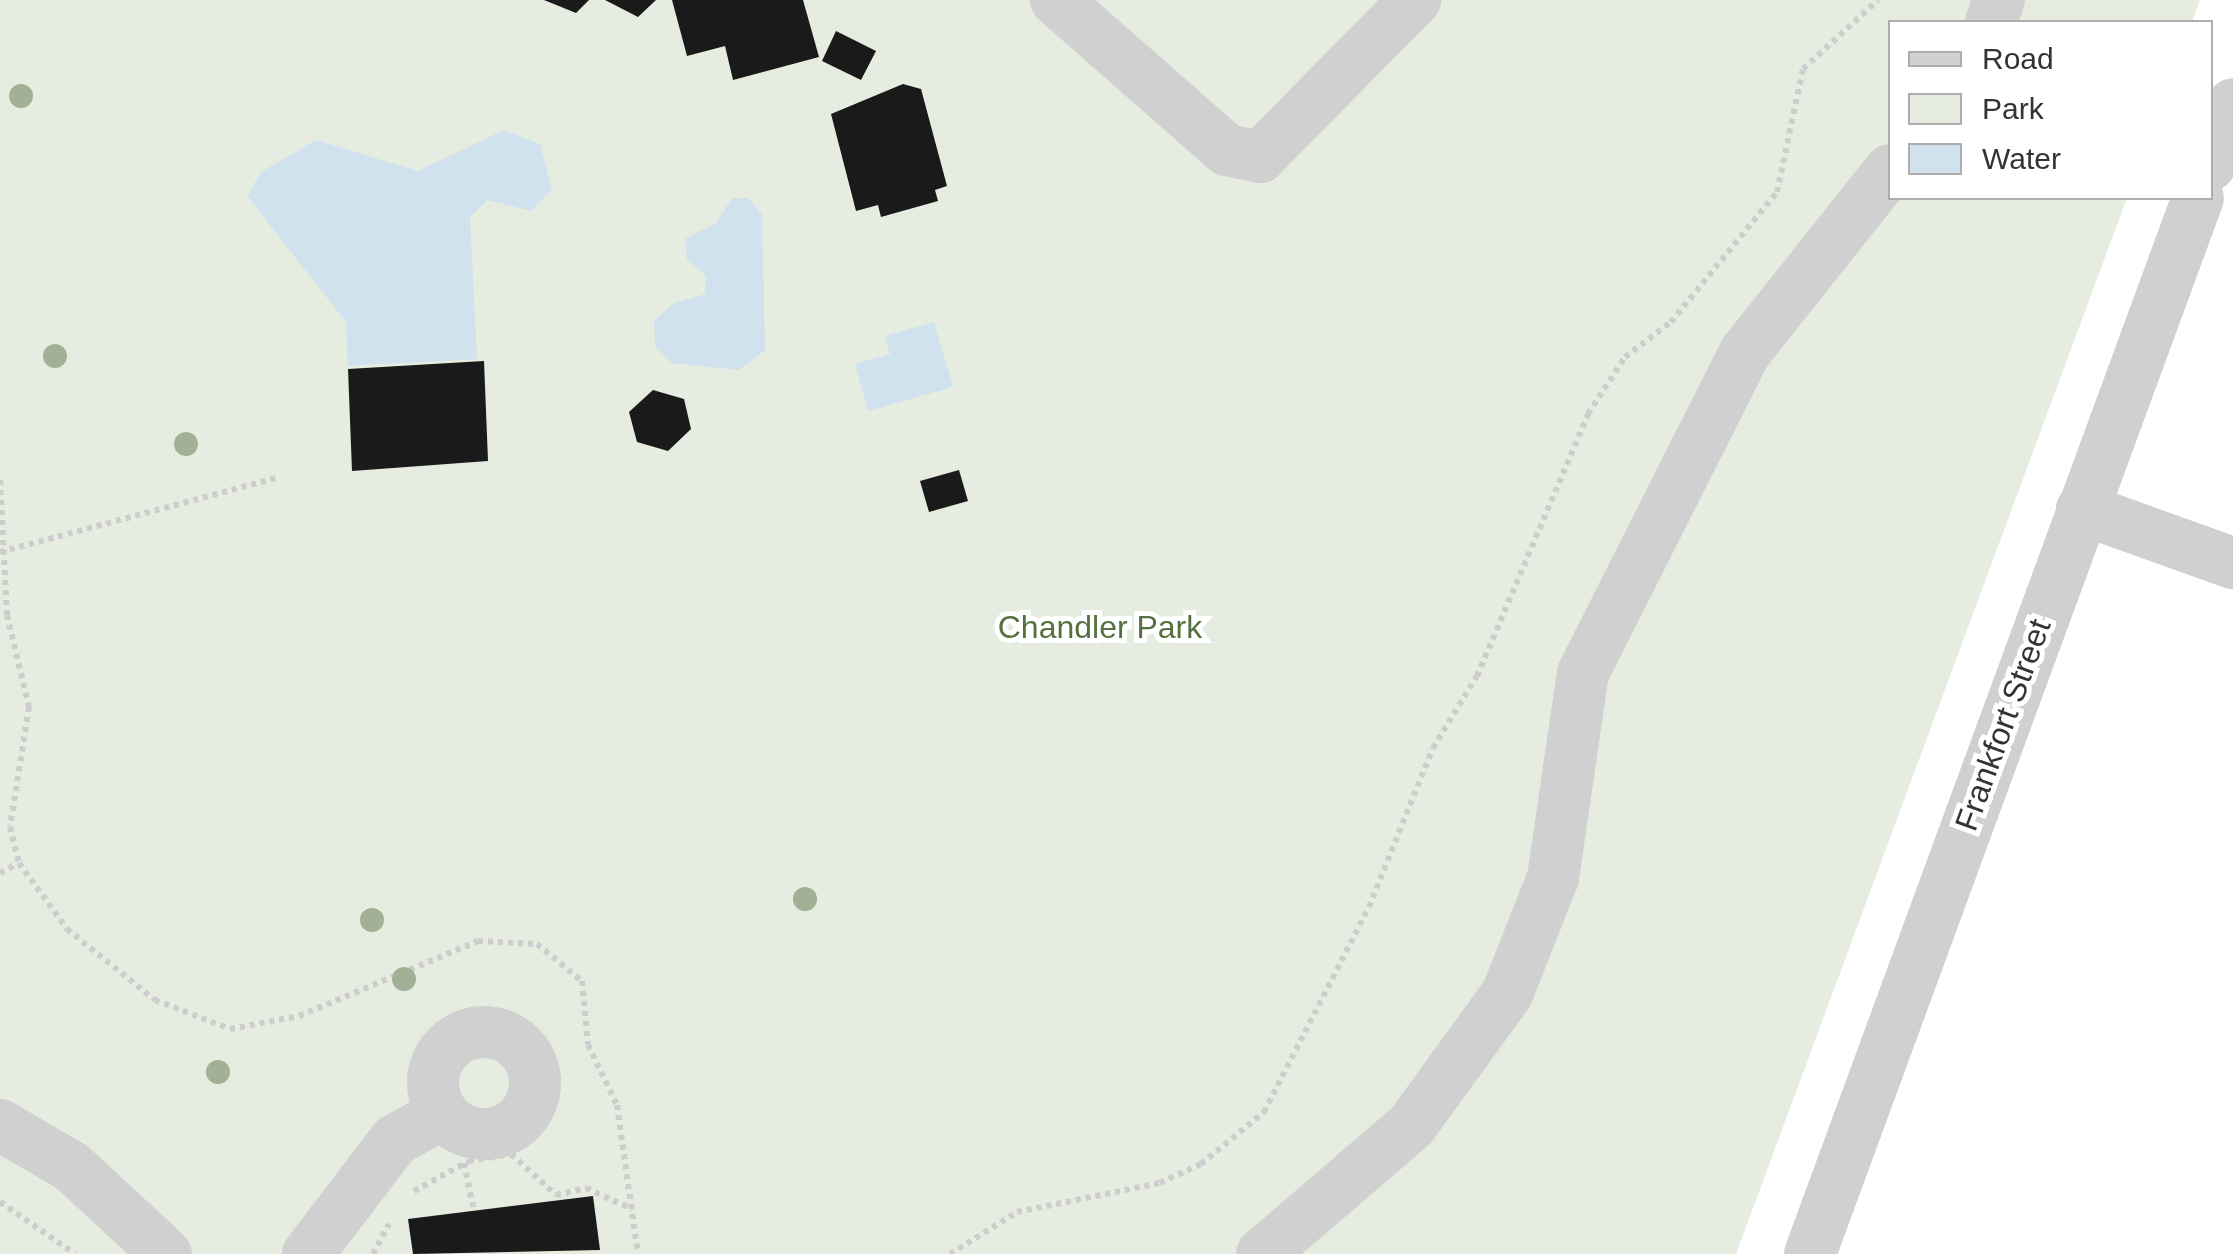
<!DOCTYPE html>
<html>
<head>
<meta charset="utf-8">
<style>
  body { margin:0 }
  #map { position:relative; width:2233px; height:1254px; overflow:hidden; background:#fff; font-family:Helvetica,sans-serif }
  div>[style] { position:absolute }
  .green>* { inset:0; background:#e6ecdf }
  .water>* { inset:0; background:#cfe2ee }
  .building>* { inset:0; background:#1a1a1a }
  .path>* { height:6px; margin-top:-3px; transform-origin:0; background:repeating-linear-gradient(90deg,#cdcdcd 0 5px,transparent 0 10px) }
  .minor>* { height:52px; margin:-26px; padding:0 26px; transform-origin:26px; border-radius:26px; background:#d0d0d0 }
  .minor>.ring { margin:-26px; padding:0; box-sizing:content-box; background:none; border:52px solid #d0d0d0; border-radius:50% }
  .trees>* { width:24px; height:24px; margin:-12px; border-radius:50%; background:#a2b095 }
  span { translate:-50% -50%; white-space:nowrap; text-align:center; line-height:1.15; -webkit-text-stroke:10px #fff; paint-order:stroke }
  .park-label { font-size:32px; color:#56703f }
  .street-label { font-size:32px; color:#333 }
  .legend { position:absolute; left:1888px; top:20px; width:325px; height:180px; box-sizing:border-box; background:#fff; border:2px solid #adadad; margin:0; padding:12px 18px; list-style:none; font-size:30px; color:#333 }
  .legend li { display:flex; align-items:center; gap:20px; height:50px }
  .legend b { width:50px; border:2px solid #adadad }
</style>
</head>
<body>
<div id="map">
  <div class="green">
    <div style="clip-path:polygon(0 0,2200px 0,2192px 22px,1890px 22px,1890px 198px,2127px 198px,1736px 1254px,0 1254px)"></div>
  </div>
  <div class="water">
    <div style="clip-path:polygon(504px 130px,540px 144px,552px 189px,531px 211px,487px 200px,470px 217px,477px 359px,348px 366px,346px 322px,247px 196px,261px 172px,316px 140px,418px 171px)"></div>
    <div style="clip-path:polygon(732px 198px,748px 198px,762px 214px,765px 350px,739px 370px,672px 363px,655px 346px,654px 321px,672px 304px,705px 294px,706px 276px,687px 259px,685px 239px,716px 223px)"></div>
    <div style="clip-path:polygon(934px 322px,953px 387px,868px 411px,855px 364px,890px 354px,885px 336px)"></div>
  </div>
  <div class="building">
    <div style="clip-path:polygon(544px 0,589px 0,576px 13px)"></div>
    <div style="clip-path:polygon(605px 0,656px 0,638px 17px)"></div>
    <div style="clip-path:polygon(672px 0,803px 0,819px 57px,733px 80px,725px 46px,687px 56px)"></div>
    <div style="clip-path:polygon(836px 31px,876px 51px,861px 80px,822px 61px)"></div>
    <div style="clip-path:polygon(903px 84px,921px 89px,947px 186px,935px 190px,938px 201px,881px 217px,878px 205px,856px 211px,831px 114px)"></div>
    <div style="clip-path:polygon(484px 361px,488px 461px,352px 471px,348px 369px)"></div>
    <div style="clip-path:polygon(653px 390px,684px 399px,691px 429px,668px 451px,637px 442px,629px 412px)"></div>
    <div style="clip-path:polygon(959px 470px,968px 501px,929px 512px,920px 481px)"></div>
    <div style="clip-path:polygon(593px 1196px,600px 1250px,413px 1254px,408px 1219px)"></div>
  </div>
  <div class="path">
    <div style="left:0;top:480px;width:135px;rotate:87deg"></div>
    <div style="left:7px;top:615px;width:95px;rotate:76.6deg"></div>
    <div style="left:29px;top:707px;width:121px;rotate:99deg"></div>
    <div style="left:10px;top:827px;width:37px;rotate:76deg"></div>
    <div style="left:19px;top:863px;width:82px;rotate:54deg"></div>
    <div style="left:67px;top:929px;width:113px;rotate:38.9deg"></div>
    <div style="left:155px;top:1000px;width:80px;rotate:21.1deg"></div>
    <div style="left:230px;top:1029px;width:70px;rotate:-10.7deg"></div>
    <div style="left:299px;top:1016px;width:194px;rotate:-22.7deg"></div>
    <div style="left:478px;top:941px;width:59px;rotate:2.9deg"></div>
    <div style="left:537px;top:944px;width:58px;rotate:39.4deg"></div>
    <div style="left:582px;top:981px;width:64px;rotate:84.6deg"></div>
    <div style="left:588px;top:1045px;width:67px;rotate:64.2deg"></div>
    <div style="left:617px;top:1105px;width:150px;rotate:82deg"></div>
    <div style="left:0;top:552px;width:289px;rotate:-15deg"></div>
    <div style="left:0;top:873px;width:21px;rotate:-28deg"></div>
    <div style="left:464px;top:1163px;width:49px;rotate:78.2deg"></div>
    <div style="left:414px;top:1191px;width:63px;rotate:-28.6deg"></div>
    <div style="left:469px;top:1161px;width:43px;rotate:-9.5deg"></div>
    <div style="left:511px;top:1154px;width:61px;rotate:42.3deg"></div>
    <div style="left:556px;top:1195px;width:31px;rotate:-13deg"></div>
    <div style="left:586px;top:1188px;width:51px;rotate:24.5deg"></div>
    <div style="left:0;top:1202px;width:91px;rotate:34.7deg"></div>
    <div style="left:373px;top:1254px;width:34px;rotate:-62deg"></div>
    <div style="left:950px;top:1254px;width:79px;rotate:-32.1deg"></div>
    <div style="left:1017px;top:1212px;width:146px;rotate:-11.5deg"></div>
    <div style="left:1160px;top:1183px;width:45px;rotate:-24.9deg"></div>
    <div style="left:1201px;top:1164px;width:82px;rotate:-39.5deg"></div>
    <div style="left:1264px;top:1112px;width:230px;rotate:-62.9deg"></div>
    <div style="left:1369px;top:907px;width:171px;rotate:-68.1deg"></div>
    <div style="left:1433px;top:748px;width:84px;rotate:-58.6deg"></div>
    <div style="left:1477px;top:676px;width:285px;rotate:-67deg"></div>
    <div style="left:1588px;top:414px;width:68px;rotate:-57deg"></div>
    <div style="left:1625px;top:357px;width:58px;rotate:-37.3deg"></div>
    <div style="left:1671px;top:322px;width:168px;rotate:-50.8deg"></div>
    <div style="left:1777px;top:192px;width:126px;rotate:-78.1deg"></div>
    <div style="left:1803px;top:69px;width:102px;rotate:-42.6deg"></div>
  </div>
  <div class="minor">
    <div style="left:1056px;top:0;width:227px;rotate:41.3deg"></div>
    <div style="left:1227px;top:150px;width:34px;rotate:12deg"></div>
    <div style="left:1260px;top:157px;width:221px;rotate:-45.4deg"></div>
    <div style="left:1991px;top:22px;width:23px;rotate:-70deg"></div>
    <div style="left:2210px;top:165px;width:65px;rotate:-69.3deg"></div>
    <div style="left:2082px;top:509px;width:160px;rotate:19.7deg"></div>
    <div class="ring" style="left:433px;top:1032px;width:50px;height:50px"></div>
    <div style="left:0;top:1125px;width:83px;rotate:30.3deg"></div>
    <div style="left:72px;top:1167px;width:128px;rotate:42.8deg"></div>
    <div style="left:308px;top:1254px;width:143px;rotate:-52.7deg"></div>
    <div style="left:395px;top:1140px;width:52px;rotate:-28.5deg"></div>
    <div style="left:1262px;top:1254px;width:196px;rotate:-40.7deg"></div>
    <div style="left:1411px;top:1126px;width:163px;rotate:-54deg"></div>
    <div style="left:1507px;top:994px;width:125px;rotate:-68.4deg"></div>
    <div style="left:1553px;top:878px;width:207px;rotate:-81.7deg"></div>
    <div style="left:1583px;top:673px;width:361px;rotate:-63.2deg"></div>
    <div style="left:1746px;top:351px;width:231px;rotate:-51.5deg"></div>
    <div style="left:1810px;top:1254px;width:1125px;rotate:-69.83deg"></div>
  </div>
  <div class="trees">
    <div style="left:21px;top:96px"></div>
    <div style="left:55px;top:356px"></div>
    <div style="left:186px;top:444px"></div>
    <div style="left:805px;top:899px"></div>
    <div style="left:372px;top:920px"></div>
    <div style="left:404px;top:979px"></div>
    <div style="left:218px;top:1072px"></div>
  </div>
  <div class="park-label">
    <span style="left:1100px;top:627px">Chandler Park</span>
  </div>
  <div class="street-label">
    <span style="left:2003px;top:725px;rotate:-70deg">Frankfort Street</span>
  </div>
  <ul class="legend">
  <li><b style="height:12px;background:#d0d0d0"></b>Road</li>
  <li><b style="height:28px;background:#e6ecdf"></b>Park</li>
  <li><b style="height:28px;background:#cfe2ee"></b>Water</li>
  </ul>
</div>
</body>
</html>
